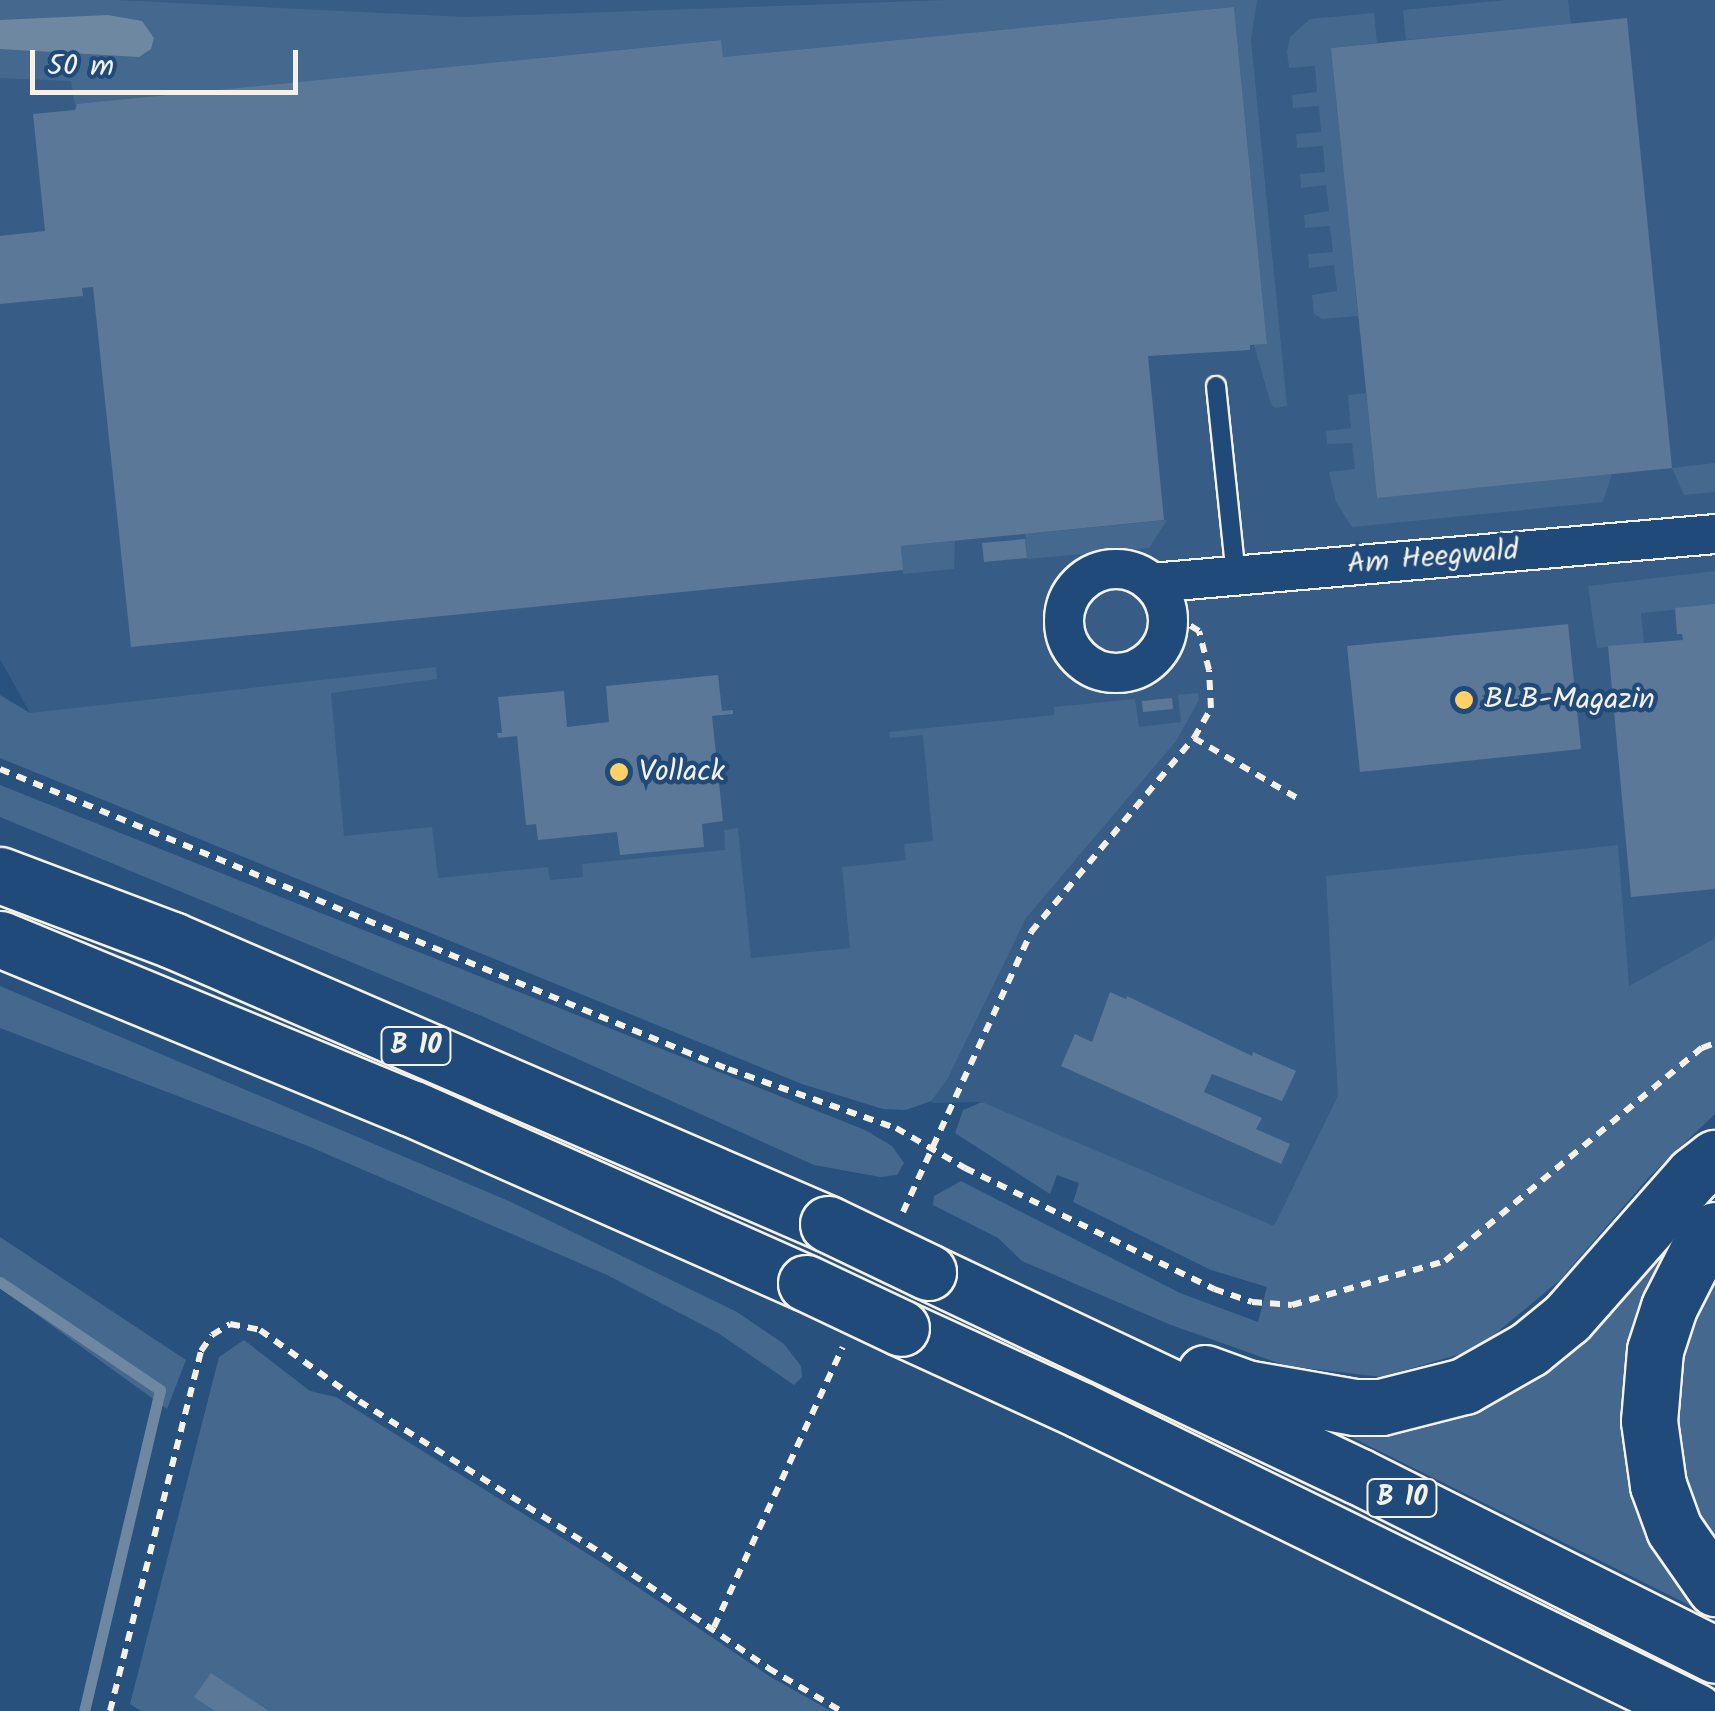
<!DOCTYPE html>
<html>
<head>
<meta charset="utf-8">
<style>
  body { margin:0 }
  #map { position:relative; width:1715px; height:1711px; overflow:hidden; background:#28517e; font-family:Kalam,sans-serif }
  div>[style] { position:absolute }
  .built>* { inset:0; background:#375d86 }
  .green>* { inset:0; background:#45688e }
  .water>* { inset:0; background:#6e88a2 }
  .stream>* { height:11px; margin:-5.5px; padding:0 5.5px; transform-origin:5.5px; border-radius:5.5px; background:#6e88a2 }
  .building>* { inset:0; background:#5b7899 }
  .path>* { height:6px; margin-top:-3px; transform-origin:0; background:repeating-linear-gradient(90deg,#f4f1e8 0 10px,transparent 0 18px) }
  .roads { filter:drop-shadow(2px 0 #f4f1e8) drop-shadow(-2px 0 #f4f1e8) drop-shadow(0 2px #f4f1e8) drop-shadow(0 -2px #f4f1e8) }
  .service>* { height:18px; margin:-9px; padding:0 9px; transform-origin:9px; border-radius:9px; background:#1f4a7a }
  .minor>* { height:38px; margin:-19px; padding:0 19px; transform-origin:19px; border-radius:19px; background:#1f4a7a }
  .minor>.ring { margin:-19px; padding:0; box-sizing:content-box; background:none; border:38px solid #1f4a7a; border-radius:50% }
  .trunk>* { height:55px; margin:-27.5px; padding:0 27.5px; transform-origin:27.5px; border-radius:27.5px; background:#1f4a7a }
  .bridges { filter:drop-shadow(2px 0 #f4f1e8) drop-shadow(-2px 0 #f4f1e8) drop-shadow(0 2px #f4f1e8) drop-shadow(0 -2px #f4f1e8) }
  .trunk-bridge>* { height:55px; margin:-27.5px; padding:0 27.5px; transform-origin:27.5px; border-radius:27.5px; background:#1f4a7a }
  .dots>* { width:28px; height:28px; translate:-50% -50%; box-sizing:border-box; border:5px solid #1f4a7a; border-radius:50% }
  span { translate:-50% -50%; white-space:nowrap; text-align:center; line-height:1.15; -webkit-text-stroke:9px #1f4a7a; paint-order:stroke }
  .shield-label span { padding:2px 8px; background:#1f4a7a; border:2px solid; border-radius:8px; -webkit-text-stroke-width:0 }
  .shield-label { font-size:28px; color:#f4f1e8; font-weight:700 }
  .street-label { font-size:30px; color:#f4f1e8 }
  .poi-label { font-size:30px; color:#f4f1e8 }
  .left { translate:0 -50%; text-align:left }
  .scale { position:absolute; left:30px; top:50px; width:268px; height:45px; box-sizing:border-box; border:5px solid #f4f1e8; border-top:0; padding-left:12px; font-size:30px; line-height:35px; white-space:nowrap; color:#f4f1e8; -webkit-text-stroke:8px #1f4a7a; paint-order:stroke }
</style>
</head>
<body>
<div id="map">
  <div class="built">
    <div style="clip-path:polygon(0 0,1715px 0,1715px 938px,1629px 986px,1338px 1255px,982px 1102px,934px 1103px,776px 1051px,30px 713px,0 659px)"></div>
  </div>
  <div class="green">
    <div style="clip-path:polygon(0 0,115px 0,465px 17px,947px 0,1257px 0,1251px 40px,1287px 406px,1275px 408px,1271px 404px,1254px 345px,1267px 343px,1234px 7px,723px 57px,720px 40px,75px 105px,71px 81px,0 78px)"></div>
    <div style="clip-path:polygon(1507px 0,1568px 0,1571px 24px,1406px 40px,1403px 10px)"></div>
    <div style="clip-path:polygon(1374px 13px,1377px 43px,1332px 48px,1358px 316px,1322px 319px,1314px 314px,1312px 295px,1337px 291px,1334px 265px,1309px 268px,1308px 254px,1333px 252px,1330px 226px,1305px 228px,1304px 215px,1329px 211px,1326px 185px,1301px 188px,1300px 174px,1325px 172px,1323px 146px,1297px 148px,1296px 134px,1321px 132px,1319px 106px,1293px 108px,1292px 95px,1317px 92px,1315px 66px,1289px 68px,1287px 52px,1290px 37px,1310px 19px)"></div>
    <div style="clip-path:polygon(1366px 393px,1377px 497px,1612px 474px,1603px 502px,1352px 527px,1336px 502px,1329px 472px,1355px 469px,1352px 443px,1327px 444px,1326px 431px,1351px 428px,1348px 395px)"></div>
    <div style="clip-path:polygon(1715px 463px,1715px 492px,1684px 495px,1672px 468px)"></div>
    <div style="clip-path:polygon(1167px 520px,1149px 548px,1027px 559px,1025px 534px)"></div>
    <div style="clip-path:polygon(955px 541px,954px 569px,903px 574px,901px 546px)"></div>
    <div style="clip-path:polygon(1715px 571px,1715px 606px,1641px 613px,1644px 644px,1597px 648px,1588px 586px)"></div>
    <div style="clip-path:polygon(436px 667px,437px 679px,331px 693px,344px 836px,432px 827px,438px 878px,548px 867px,550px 880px,583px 877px,582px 864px,725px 850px,724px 830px,738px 828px,751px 958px,850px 948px,842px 867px,906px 860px,904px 844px,933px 841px,923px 735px,890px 738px,889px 732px,1054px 715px,1054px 707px,1135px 699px,1139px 727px,1181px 722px,1178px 695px,1198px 693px,1199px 700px,1176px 741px,1026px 918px,947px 1080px,931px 1101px,906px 1110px,883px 1109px,802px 1084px,0 758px,0 695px,30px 713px)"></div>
    <div style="clip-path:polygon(0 785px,865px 1130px,892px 1146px,904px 1163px,897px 1175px,880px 1177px,814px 1165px,484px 1017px,0 817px)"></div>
    <div style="clip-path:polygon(1618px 845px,1629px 986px,1715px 938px,1715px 1114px,1649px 1177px,1560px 1280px,1477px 1349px,1382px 1377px,1287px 1366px,1171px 1325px,1022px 1261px,998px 1238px,933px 1205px,934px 1196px,961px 1181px,1180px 1293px,1258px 1322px,1267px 1287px,1211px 1270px,1073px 1202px,1079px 1183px,1057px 1175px,1050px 1194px,955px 1133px,963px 1110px,982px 1102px,1274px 1226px,1338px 1096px,1326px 876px)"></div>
    <div style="clip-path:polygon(0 986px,511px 1202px,737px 1312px,784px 1344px,801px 1366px,802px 1377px,794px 1385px,718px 1333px,607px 1275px,308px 1146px,0 1028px)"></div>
    <div style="clip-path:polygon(1715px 1175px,1715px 1198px,1655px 1284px,1691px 1597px,1697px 1609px,1317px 1420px,1422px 1414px)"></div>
    <div style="clip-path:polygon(0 1237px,186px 1360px,167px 1409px,0 1288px)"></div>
    <div style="clip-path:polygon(1715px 1269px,1715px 1553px,1682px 1484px,1674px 1429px,1677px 1366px,1689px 1325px)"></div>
    <div style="clip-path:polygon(244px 1340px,310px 1391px,336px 1397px,599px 1561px,769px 1676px,831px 1711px,141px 1711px,130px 1704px,219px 1357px)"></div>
  </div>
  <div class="water">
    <div style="clip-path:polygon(108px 15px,142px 21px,154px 38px,151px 49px,139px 57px,0 49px,0 20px)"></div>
  </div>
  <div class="stream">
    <div style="left:0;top:1282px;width:193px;rotate:34deg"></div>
    <div style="left:160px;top:1390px;width:330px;rotate:103.3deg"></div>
  </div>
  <div class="building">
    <div style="clip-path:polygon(1234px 7px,1267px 344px,1250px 345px,1250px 350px,1148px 356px,1164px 520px,901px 546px,903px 570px,131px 647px,93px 287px,82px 288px,83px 296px,0 304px,0 236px,45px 231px,33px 114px,75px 110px,77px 104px,721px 40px,723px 57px)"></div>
    <div style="clip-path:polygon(1627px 18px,1672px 468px,1377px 498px,1331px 48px)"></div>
    <div style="clip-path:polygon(1025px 539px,1027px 558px,984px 562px,982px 543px)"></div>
    <div style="clip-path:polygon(1715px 604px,1715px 889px,1631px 897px,1608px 646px,1683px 640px,1682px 634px,1677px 634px,1675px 608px)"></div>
    <div style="clip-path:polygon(1568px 624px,1581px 749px,1360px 772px,1347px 646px)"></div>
    <div style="clip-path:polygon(718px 675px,722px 711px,733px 710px,733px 714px,712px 716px,723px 821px,702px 824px,704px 847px,620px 855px,617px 832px,538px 840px,536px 824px,526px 825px,517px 736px,498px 738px,497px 733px,502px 733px,498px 697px,564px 691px,567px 727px,609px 722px,606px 686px)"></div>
    <div style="clip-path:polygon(1172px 698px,1173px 709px,1143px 712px,1142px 701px)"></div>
    <div style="clip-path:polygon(1110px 992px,1126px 999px,1127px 996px,1252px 1056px,1253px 1052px,1296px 1071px,1282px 1101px,1212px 1074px,1204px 1092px,1262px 1118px,1256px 1129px,1290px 1144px,1281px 1164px,1061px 1066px,1075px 1034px,1092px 1042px)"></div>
    <div style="clip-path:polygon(211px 1673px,269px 1711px,215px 1711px,194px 1697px)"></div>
  </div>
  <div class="path">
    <div style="left:1194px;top:738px;width:119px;rotate:30.2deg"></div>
    <div style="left:0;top:769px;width:787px;rotate:22.4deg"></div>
    <div style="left:728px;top:1069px;width:178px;rotate:19.4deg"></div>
    <div style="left:896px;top:1128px;width:80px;rotate:30.1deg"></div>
    <div style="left:965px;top:1168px;width:277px;rotate:25.9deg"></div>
    <div style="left:1214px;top:1289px;width:40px;rotate:18.9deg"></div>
    <div style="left:1252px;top:1302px;width:40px;rotate:4.3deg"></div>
    <div style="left:1292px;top:1305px;width:159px;rotate:-16deg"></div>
    <div style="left:1445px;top:1261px;width:334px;rotate:-39.7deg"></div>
    <div style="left:1702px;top:1048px;width:14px;rotate:-21deg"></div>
    <div style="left:903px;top:1212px;width:308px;rotate:-65.4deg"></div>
    <div style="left:1031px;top:932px;width:253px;rotate:-50deg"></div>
    <div style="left:1194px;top:738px;width:34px;rotate:-60deg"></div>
    <div style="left:1211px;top:708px;width:38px;rotate:-93deg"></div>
    <div style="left:1209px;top:670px;width:40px;rotate:-104.4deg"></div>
    <div style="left:1199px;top:631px;width:28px;rotate:-148deg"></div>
    <div style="left:714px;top:1627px;width:308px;rotate:-65.3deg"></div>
    <div style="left:110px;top:1711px;width:371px;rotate:-75.8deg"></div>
    <div style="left:201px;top:1351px;width:19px;rotate:-55deg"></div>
    <div style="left:212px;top:1335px;width:21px;rotate:-31deg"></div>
    <div style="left:230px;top:1324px;width:31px;rotate:11deg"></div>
    <div style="left:260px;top:1330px;width:122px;rotate:35.6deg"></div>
    <div style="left:359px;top:1401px;width:288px;rotate:32.1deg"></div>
    <div style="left:603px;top:1554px;width:201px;rotate:34.6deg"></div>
    <div style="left:768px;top:1668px;width:85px;rotate:30.5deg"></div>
  </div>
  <div class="roads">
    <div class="service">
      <div style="left:1216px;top:386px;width:191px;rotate:84deg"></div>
    </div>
    <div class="minor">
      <div class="ring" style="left:1064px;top:569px;width:66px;height:66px"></div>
      <div style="left:1152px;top:583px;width:565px;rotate:-4.97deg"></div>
    </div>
    <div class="trunk">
      <div style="left:0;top:875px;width:184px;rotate:20.7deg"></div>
      <div style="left:172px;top:940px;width:715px;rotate:23.41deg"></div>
      <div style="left:0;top:939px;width:444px;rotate:22.4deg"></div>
      <div style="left:411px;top:1108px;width:432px;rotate:23.9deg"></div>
      <div style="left:1715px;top:1230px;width:31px;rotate:128deg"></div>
      <div style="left:1696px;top:1254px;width:59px;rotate:117deg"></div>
      <div style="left:1669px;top:1307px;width:45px;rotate:108deg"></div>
      <div style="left:1655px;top:1350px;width:71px;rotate:94.8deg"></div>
      <div style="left:1649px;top:1421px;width:65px;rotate:82deg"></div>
      <div style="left:1658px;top:1485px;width:47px;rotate:70deg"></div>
      <div style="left:1674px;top:1529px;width:72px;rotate:55.2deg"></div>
      <div style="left:928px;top:1272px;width:476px;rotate:25.4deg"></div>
      <div style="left:1358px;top:1476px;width:399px;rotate:26.6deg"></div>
      <div style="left:901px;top:1328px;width:197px;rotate:24.6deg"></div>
      <div style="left:1080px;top:1410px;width:685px;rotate:26.08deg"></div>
      <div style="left:1205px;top:1373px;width:44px;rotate:20.1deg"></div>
      <div style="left:1246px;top:1388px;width:111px;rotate:9.9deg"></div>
      <div style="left:1355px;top:1407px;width:26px"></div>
      <div style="left:1381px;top:1407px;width:86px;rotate:-14.2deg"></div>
      <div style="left:1464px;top:1386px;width:75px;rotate:-29.6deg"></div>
      <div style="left:1529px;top:1349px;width:49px;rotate:-39.2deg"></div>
      <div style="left:1567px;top:1318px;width:191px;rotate:-48.6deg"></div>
      <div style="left:1693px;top:1175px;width:28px;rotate:-38deg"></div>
    </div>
  </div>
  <div class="bridges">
    <div class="trunk-bridge">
      <div style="left:828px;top:1224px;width:111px;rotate:25.6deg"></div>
      <div style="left:806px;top:1283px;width:105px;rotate:25.3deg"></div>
    </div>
  </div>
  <div class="dots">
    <div style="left:1464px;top:700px;background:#ffd166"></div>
    <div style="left:619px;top:772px;background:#ffd166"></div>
  </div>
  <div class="shield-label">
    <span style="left:416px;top:1046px">B 10</span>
    <span style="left:1402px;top:1498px">B 10</span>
  </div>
  <div class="street-label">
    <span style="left:1433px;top:558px;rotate:-5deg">Am Heegwald</span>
  </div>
  <div class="poi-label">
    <span class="left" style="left:1484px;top:700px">BLB-Magazin</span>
    <span class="left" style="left:639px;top:772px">Vollack</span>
  </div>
  <div class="scale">50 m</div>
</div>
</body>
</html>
